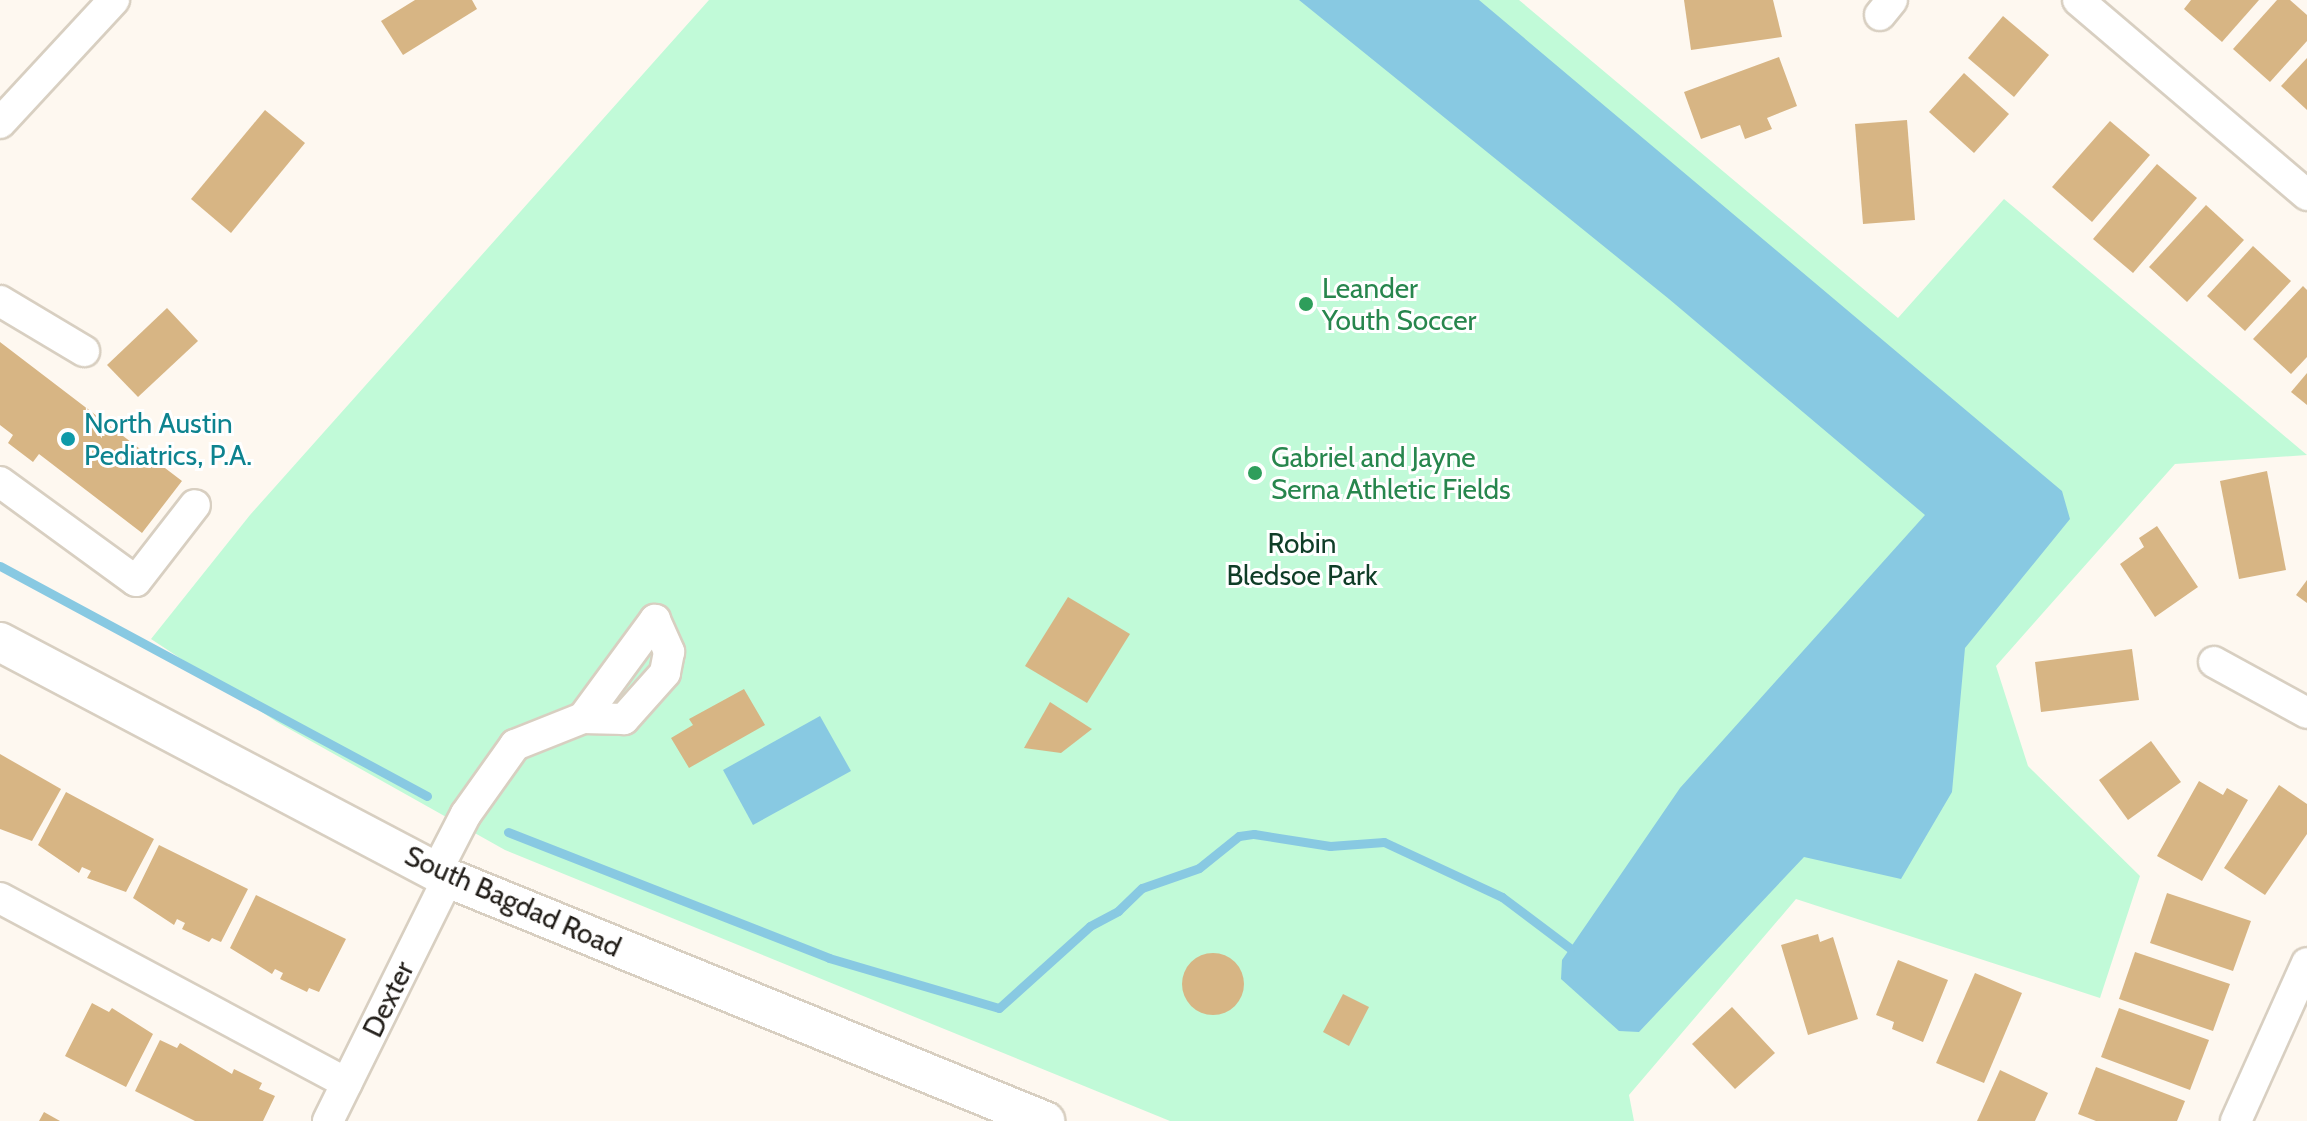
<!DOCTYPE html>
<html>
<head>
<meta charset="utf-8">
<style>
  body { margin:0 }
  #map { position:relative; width:2307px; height:1121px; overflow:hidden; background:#fef8f0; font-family:Cabin,sans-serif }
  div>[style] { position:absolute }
  .green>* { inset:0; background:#c1fad8 }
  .water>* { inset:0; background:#88c9e2 }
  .stream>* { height:9px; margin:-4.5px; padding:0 4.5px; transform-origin:4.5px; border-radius:4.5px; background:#88c9e2 }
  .building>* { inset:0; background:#d7b584 }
  .round { border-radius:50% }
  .roads { filter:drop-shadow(2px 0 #d8cfc1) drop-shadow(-2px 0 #d8cfc1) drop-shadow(0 2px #d8cfc1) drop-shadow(0 -2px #d8cfc1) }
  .minor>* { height:30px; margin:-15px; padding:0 15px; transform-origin:15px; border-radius:15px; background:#fff }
  .major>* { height:38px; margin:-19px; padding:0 19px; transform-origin:19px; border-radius:19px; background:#fff }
  .dots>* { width:22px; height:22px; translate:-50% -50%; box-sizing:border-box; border:4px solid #fff; border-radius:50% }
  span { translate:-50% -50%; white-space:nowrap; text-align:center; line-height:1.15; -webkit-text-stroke:6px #fff; paint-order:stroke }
  .leisure-label { font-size:28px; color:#27864d }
  .left { translate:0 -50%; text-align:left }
  .culture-label { font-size:28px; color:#0d838f }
  .park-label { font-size:28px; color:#0f3d27 }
  .street-label { font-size:28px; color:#221e19 }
</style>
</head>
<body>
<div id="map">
  <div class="green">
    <div style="clip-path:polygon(709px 0,1519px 0,1898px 318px,2004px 199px,2307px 455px,2175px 464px,1996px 666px,2028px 766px,2140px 876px,2100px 998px,1796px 899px,1629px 1095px,1634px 1121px,1170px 1121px,505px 850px,277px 722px,151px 639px,250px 515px)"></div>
  </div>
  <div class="water">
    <div style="clip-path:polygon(1299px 0,1479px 0,2062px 491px,2070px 519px,1965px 648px,1952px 792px,1901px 879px,1804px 857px,1639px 1032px,1619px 1031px,1561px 979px,1562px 960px,1680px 788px,1925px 515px,1669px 299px)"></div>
    <div style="clip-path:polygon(820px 716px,851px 771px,753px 825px,723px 770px)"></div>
  </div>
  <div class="stream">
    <div style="left:0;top:566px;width:485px;rotate:28.3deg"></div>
    <div style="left:508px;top:832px;width:345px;rotate:21.4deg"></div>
    <div style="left:829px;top:958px;width:177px;rotate:16.4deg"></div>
    <div style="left:999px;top:1008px;width:122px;rotate:-42deg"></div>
    <div style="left:1090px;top:926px;width:32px;rotate:-28deg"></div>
    <div style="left:1118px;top:911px;width:33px;rotate:-44deg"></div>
    <div style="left:1142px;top:888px;width:60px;rotate:-19.3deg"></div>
    <div style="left:1199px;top:868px;width:51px;rotate:-38.7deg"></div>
    <div style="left:1239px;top:836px;width:15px;rotate:-8deg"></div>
    <div style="left:1254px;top:834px;width:77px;rotate:9deg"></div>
    <div style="left:1330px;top:846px;width:54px;rotate:-4.2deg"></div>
    <div style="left:1384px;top:842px;width:130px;rotate:25deg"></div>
    <div style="left:1502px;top:897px;width:85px;rotate:36.9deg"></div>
  </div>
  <div class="building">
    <div style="clip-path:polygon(415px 0,472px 0,477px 9px,403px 55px,381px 21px)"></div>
    <div style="clip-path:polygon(1684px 0,1773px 0,1782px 37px,1691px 50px)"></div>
    <div style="clip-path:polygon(2191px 0,2259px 0,2222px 42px,2184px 9px)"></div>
    <div style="clip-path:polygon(2277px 0,2290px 0,2307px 15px,2307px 41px,2270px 82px,2233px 49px)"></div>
    <div style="clip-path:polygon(2003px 16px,2049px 55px,2014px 97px,1968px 58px)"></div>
    <div style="clip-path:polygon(1779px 57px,1797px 106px,1767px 118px,1772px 129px,1745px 139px,1740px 125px,1701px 139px,1684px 92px)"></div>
    <div style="clip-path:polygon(2307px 58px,2307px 110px,2281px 86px)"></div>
    <div style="clip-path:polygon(1964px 73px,2009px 114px,1974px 153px,1929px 112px)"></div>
    <div style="clip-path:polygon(265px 110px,305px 143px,231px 233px,191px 199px)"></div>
    <div style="clip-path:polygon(1907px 120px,1915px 220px,1863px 224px,1855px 124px)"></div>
    <div style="clip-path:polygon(2110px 121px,2150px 155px,2092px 222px,2052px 187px)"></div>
    <div style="clip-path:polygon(2157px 164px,2197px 198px,2133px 273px,2093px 239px)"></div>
    <div style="clip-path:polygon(2206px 205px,2244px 240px,2187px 302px,2149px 267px)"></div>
    <div style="clip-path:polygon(2253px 246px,2291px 281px,2245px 331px,2207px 296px)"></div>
    <div style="clip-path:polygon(2303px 286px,2307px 290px,2307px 357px,2291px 374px,2253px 339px)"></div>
    <div style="clip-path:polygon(167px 308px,198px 341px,138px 397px,107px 365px)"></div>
    <div style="clip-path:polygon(0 342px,182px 481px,142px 533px,39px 454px,33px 462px,8px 443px,13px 435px,0 425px)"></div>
    <div style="clip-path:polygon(2307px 373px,2307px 405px,2291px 392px)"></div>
    <div style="clip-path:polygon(2267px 471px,2286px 570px,2239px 579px,2220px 481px)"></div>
    <div style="clip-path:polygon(2157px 526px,2198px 587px,2155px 617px,2120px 564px,2144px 547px,2139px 538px)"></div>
    <div style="clip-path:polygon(2307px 580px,2307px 603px,2296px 595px)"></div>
    <div style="clip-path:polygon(1068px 597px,1130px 634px,1087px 703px,1025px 666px)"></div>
    <div style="clip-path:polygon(2132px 649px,2139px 700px,2041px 712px,2035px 662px)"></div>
    <div style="clip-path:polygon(744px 689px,765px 725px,689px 768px,671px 738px,693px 725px,689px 719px)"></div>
    <div style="clip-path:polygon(1050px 702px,1092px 729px,1061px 753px,1024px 748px)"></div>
    <div style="clip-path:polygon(2151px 741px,2181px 782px,2128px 820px,2099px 780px)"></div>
    <div style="clip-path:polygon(0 754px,61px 789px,32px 841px,0 829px)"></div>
    <div style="clip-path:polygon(2199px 781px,2223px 795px,2227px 788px,2248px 800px,2202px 881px,2157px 856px)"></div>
    <div style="clip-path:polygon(2279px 785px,2307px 804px,2307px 834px,2265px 895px,2224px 868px)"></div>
    <div style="clip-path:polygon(66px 792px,154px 839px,126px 892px,87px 878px,91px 871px,82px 867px,79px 873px,38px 845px)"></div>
    <div style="clip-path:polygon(159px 845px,248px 889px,221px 942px,212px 938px,209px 942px,182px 929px,185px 923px,177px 919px,174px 925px,133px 898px)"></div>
    <div style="clip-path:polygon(2167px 893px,2251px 921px,2233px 971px,2150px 943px)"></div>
    <div style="clip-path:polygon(256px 895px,346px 939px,319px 992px,309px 988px,307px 992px,280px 979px,283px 973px,275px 969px,272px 974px,230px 948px)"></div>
    <div style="clip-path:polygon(1818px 934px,1820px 942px,1833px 937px,1858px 1019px,1808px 1035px,1781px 945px)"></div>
    <div style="clip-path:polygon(2135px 952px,2230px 984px,2213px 1031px,2119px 999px)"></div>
    <div class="round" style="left:1182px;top:953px;width:62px;height:62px"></div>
    <div style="clip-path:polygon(1898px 960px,1948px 980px,1923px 1042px,1892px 1029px,1894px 1022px,1876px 1015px)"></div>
    <div style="clip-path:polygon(1975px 973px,2022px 993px,1984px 1083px,1936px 1063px)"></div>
    <div style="clip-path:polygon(1343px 994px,1369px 1007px,1349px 1046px,1323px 1032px)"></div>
    <div style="clip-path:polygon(92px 1003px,109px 1012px,112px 1008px,153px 1034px,126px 1087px,65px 1056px)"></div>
    <div style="clip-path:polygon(1732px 1007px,1775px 1053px,1735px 1089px,1692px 1044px)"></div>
    <div style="clip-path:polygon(2119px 1008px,2209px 1040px,2190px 1090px,2101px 1057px)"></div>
    <div style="clip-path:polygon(160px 1040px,177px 1048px,180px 1043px,232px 1074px,234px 1069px,262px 1083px,259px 1089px,275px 1096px,263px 1121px,195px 1121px,135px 1091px)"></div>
    <div style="clip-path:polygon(2096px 1067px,2185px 1101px,2177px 1121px,2096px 1121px,2078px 1114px)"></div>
    <div style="clip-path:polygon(2000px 1070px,2048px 1093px,2035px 1121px,1977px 1121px)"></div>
    <div style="clip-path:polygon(44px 1112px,60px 1121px,39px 1121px)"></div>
  </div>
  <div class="roads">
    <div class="minor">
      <div style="left:2078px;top:0;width:301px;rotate:40.4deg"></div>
      <div style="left:1880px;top:15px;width:19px;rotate:-51deg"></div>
      <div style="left:0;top:123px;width:168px;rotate:-47.2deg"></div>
      <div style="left:0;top:301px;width:98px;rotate:30.8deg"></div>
      <div style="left:0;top:482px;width:168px;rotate:36.1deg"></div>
      <div style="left:136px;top:581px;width:96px;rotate:-52.2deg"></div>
      <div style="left:2214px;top:662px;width:106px;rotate:28.7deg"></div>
      <div style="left:436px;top:872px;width:65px;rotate:-62.7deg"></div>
      <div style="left:466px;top:814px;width:85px;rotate:-54.6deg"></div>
      <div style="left:515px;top:745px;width:73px;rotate:-21.7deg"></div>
      <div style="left:583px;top:718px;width:122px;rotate:-53.7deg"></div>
      <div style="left:655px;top:620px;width:35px;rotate:66deg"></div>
      <div style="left:669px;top:652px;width:21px;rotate:101deg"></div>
      <div style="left:665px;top:673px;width:62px;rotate:131.7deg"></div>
      <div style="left:624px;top:719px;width:41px;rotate:-178.6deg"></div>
      <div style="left:0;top:898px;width:393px;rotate:28.1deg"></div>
      <div style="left:328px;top:1121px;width:271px;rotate:-63.7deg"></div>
      <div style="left:2236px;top:1121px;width:173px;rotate:-65.8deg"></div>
    </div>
    <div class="major">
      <div style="left:0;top:642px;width:506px;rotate:27.78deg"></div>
      <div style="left:448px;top:878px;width:645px;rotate:22.15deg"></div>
    </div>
  </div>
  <div class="dots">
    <div style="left:1306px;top:304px;background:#2e9e5b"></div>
    <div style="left:68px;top:439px;background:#0f9aa8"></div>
    <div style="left:1255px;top:473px;background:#2e9e5b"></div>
  </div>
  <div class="leisure-label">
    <span class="left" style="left:1322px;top:304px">Leander<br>Youth Soccer</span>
    <span class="left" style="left:1271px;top:473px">Gabriel and Jayne<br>Serna Athletic Fields</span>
  </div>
  <div class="culture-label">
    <span class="left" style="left:84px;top:439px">North Austin<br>Pediatrics, P.A.</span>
  </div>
  <div class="park-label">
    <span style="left:1302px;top:559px">Robin<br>Bledsoe Park</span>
  </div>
  <div class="street-label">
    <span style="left:513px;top:901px;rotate:24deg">South Bagdad Road</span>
    <span style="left:388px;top:999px;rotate:-64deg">Dexter</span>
  </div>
</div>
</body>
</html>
